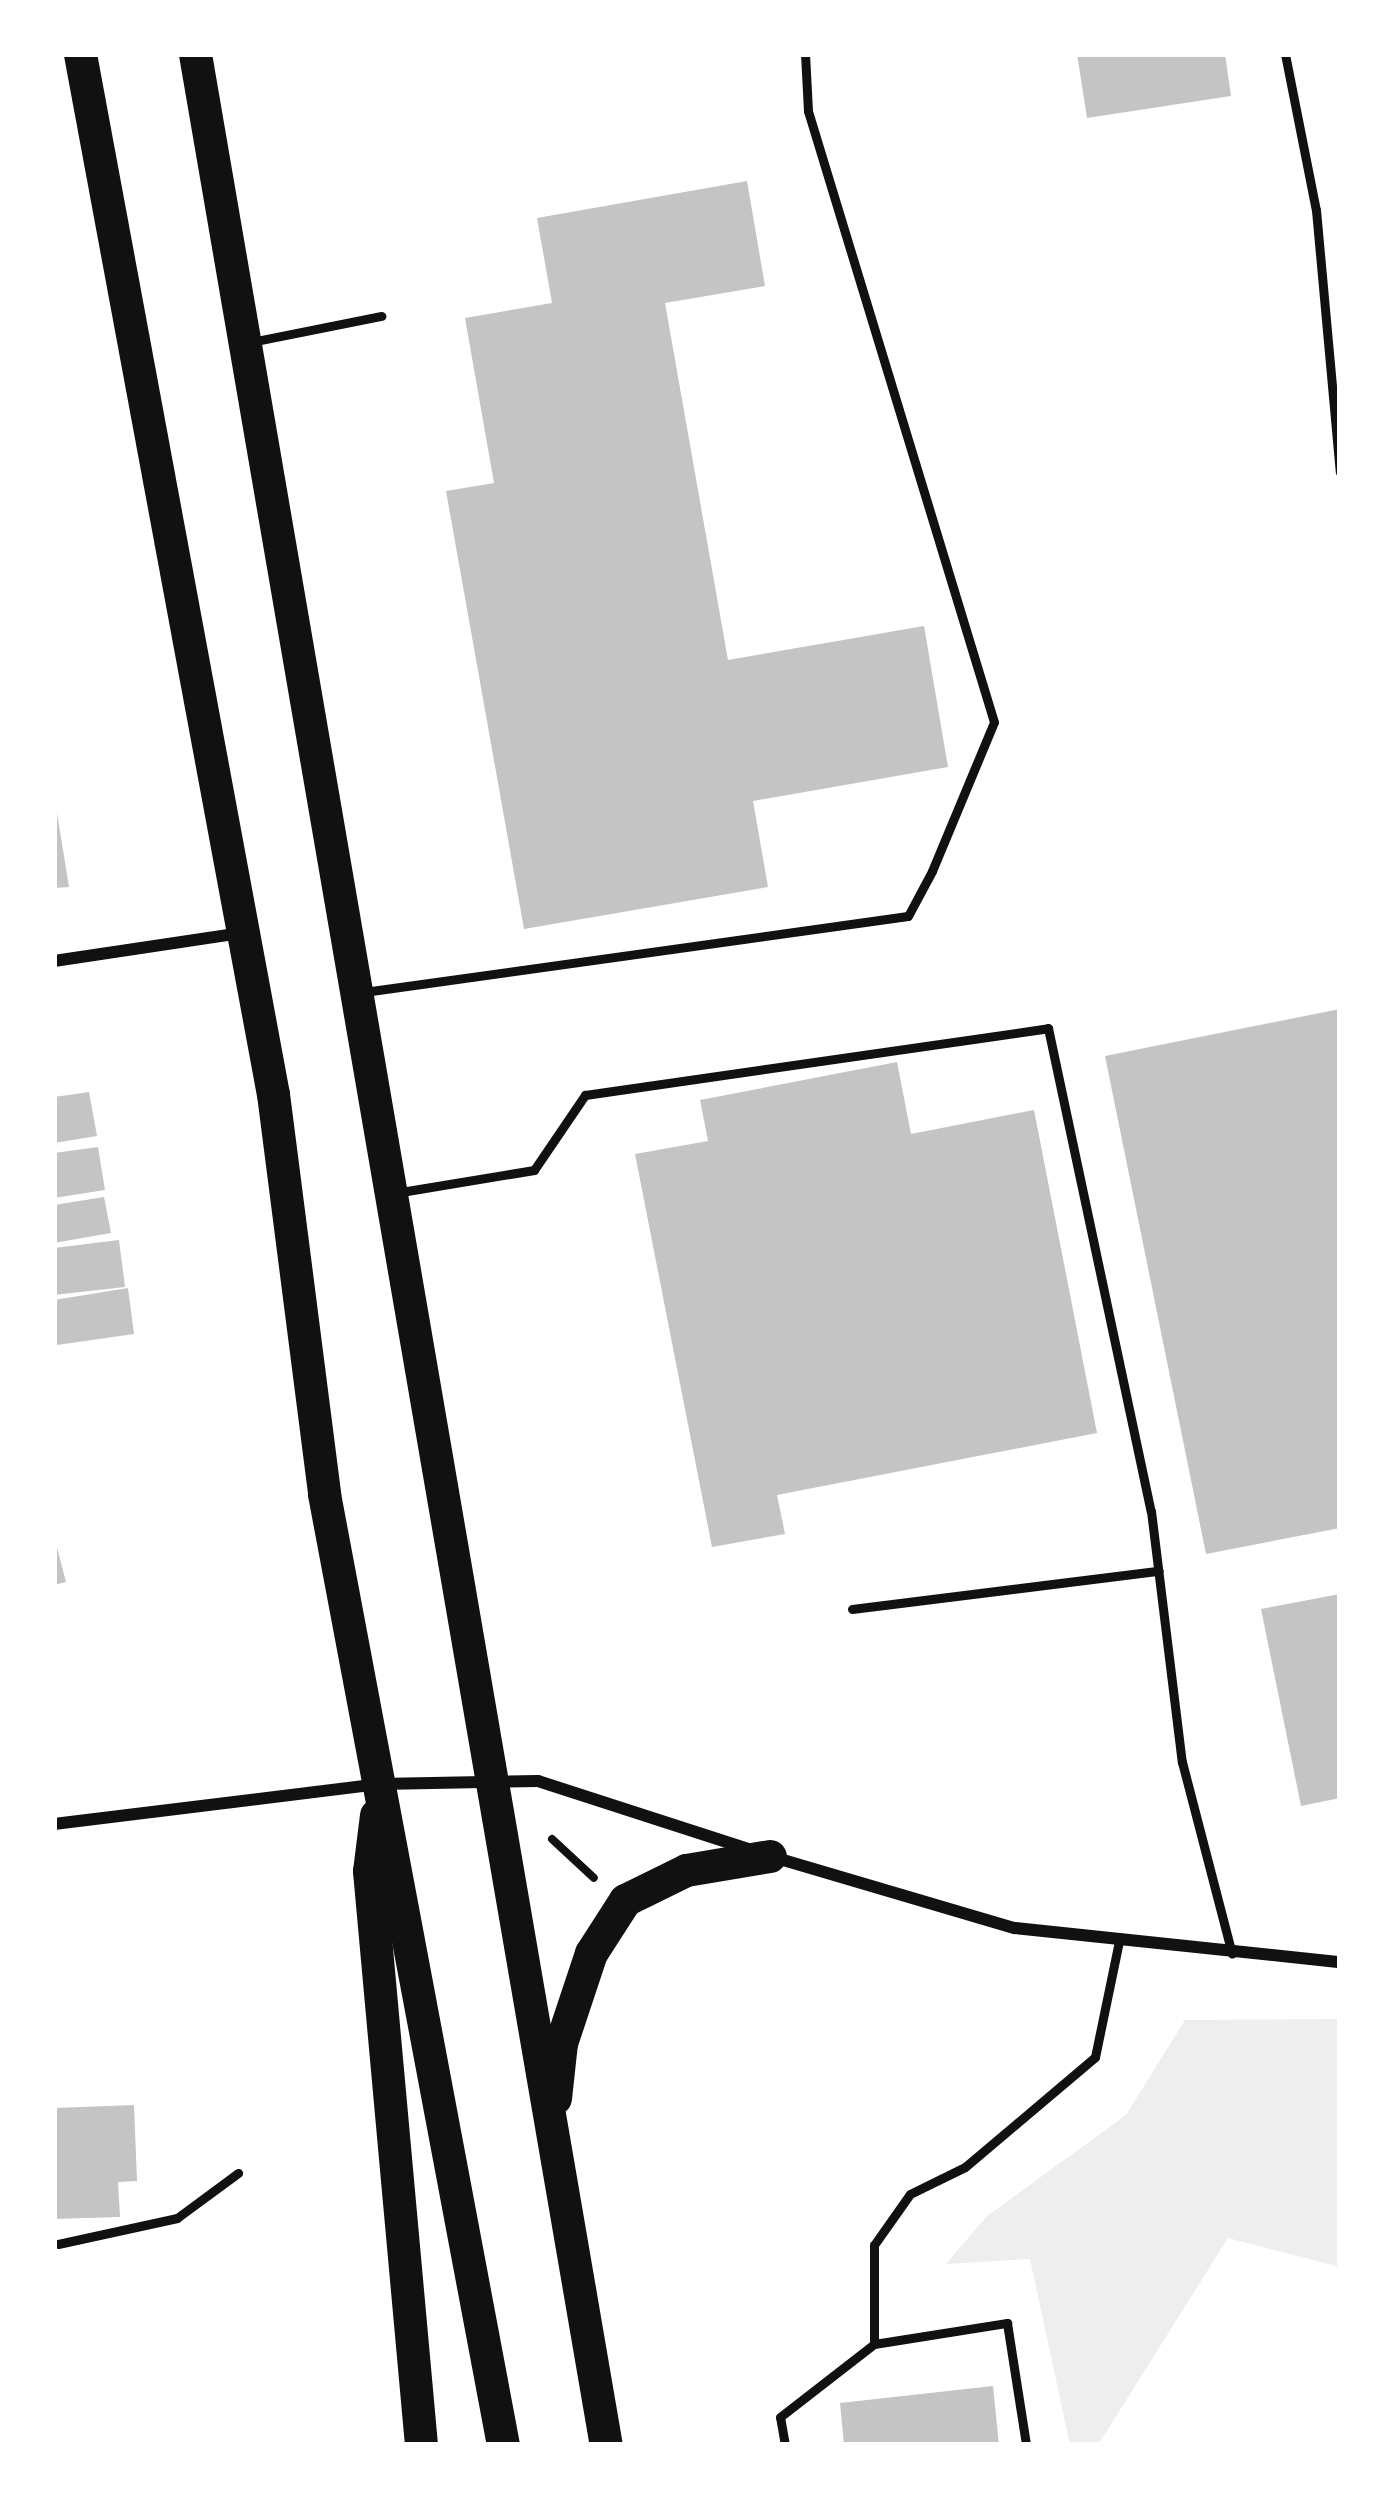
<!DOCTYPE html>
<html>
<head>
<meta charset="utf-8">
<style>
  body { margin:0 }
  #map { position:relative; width:1394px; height:2499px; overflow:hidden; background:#fff; font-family:"PT Sans",sans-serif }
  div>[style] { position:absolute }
  .green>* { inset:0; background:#eee }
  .building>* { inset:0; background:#c4c4c4 }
  .path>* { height:8px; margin:-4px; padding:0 4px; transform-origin:4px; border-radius:4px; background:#111 }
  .service>* { height:9px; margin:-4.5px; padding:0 4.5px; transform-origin:4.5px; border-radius:4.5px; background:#111 }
  .minor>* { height:12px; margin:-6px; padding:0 6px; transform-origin:6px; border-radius:6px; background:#111 }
  .trunk>* { height:33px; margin:-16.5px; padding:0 16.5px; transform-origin:16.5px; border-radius:16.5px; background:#111 }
  span { translate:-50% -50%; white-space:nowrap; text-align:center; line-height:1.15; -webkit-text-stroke:9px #fff; paint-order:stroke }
  .frame { position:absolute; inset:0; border:57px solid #fff; pointer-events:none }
</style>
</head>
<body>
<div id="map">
  <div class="green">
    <div style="clip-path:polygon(1340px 2019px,1340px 2267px,1228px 2238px,1098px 2445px,1070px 2445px,1030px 2259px,946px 2264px,987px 2216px,1126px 2115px,1185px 2020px)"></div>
  </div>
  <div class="building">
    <div style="clip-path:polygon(1077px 54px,1225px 54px,1231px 96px,1087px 118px)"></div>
    <div style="clip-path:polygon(747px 181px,765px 286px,665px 303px,728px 660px,924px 626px,948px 767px,753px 801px,768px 887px,524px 929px,446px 491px,494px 483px,465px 318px,552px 303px,537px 218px)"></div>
    <div style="clip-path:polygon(54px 795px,69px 887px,54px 888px)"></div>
    <div style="clip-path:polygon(1340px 1009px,1340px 1528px,1206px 1554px,1105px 1056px)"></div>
    <div style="clip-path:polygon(897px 1062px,911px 1134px,1034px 1110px,1097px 1433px,777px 1495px,785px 1534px,712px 1547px,635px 1154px,708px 1141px,700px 1100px)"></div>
    <div style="clip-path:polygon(89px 1092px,97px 1136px,54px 1143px,54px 1097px)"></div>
    <div style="clip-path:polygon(98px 1147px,105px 1190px,54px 1198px,54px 1153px)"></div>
    <div style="clip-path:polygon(104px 1197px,111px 1233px,54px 1243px,54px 1205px)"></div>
    <div style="clip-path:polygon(119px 1240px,125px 1287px,54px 1295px,54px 1248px)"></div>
    <div style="clip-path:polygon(128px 1288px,134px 1334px,57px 1345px,54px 1300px)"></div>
    <div style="clip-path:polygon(54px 1536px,66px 1582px,54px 1585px)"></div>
    <div style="clip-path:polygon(1340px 1594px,1340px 1798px,1301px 1806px,1261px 1609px)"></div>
    <div style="clip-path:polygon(134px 2105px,137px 2181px,118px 2182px,120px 2217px,54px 2219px,54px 2108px)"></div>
    <div style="clip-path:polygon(993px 2386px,999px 2445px,844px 2445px,840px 2403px)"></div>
  </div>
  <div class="path">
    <div style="left:552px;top:1839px;width:57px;rotate:42.9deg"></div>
  </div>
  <div class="service">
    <div style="left:1285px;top:54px;width:159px;rotate:78.8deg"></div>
    <div style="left:1316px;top:210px;width:263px;rotate:84.8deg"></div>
    <div style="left:251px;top:342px;width:133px;rotate:-11.3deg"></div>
    <div style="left:364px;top:992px;width:549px;rotate:-7.95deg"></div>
    <div style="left:908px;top:916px;width:51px;rotate:-61.9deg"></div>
    <div style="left:932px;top:871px;width:161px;rotate:-67.4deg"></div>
    <div style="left:994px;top:722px;width:639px;rotate:-106.93deg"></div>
    <div style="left:808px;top:111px;width:57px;rotate:-93deg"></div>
    <div style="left:401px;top:1192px;width:135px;rotate:-9.4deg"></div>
    <div style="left:534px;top:1170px;width:91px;rotate:-55.8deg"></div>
    <div style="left:585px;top:1095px;width:468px;rotate:-8.2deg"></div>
    <div style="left:1048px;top:1028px;width:494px;rotate:78deg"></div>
    <div style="left:1151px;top:1511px;width:253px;rotate:83deg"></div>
    <div style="left:1182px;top:1762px;width:198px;rotate:75.4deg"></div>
    <div style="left:852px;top:1609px;width:309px;rotate:-7.1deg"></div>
    <div style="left:58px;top:2244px;width:122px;rotate:-12.3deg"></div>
    <div style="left:177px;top:2218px;width:76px;rotate:-36.4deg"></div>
    <div style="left:874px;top:2344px;width:99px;rotate:-90deg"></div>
    <div style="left:874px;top:2245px;width:62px;rotate:-54.8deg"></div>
    <div style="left:910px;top:2194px;width:61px;rotate:-26.1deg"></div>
    <div style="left:965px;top:2167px;width:170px;rotate:-40.2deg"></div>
    <div style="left:1095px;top:2057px;width:118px;rotate:-78.3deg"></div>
    <div style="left:785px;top:2445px;width:28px;rotate:-100deg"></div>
    <div style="left:780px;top:2417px;width:119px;rotate:-37.8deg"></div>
    <div style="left:874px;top:2344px;width:135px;rotate:-9deg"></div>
    <div style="left:1007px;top:2323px;width:123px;rotate:81.1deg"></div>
  </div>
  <div class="minor">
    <div style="left:54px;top:961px;width:190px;rotate:-8.5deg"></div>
    <div style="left:54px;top:1824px;width:327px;rotate:-7deg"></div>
    <div style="left:379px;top:1784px;width:159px;rotate:-1.1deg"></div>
    <div style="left:538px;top:1781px;width:221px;rotate:17.9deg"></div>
    <div style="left:773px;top:1857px;width:252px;rotate:16.4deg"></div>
    <div style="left:1015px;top:1928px;width:327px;rotate:6deg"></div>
  </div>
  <div class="trunk">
    <div style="left:80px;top:54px;width:1058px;rotate:79.49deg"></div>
    <div style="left:273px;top:1094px;width:403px;rotate:82.7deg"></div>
    <div style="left:324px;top:1494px;width:968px;rotate:79.34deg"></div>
    <div style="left:195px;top:54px;width:2426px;rotate:80.25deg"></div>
    <div style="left:376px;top:1815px;width:56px;rotate:97.1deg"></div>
    <div style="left:369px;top:1871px;width:576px;rotate:84.82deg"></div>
    <div style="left:555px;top:2098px;width:55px;rotate:-83.8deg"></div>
    <div style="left:561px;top:2043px;width:95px;rotate:-71.6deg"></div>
    <div style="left:591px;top:1953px;width:63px;rotate:-57.3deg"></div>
    <div style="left:625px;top:1900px;width:68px;rotate:-26.2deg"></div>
    <div style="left:686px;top:1870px;width:85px;rotate:-9.5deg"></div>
  </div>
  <div class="frame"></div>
</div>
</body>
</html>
